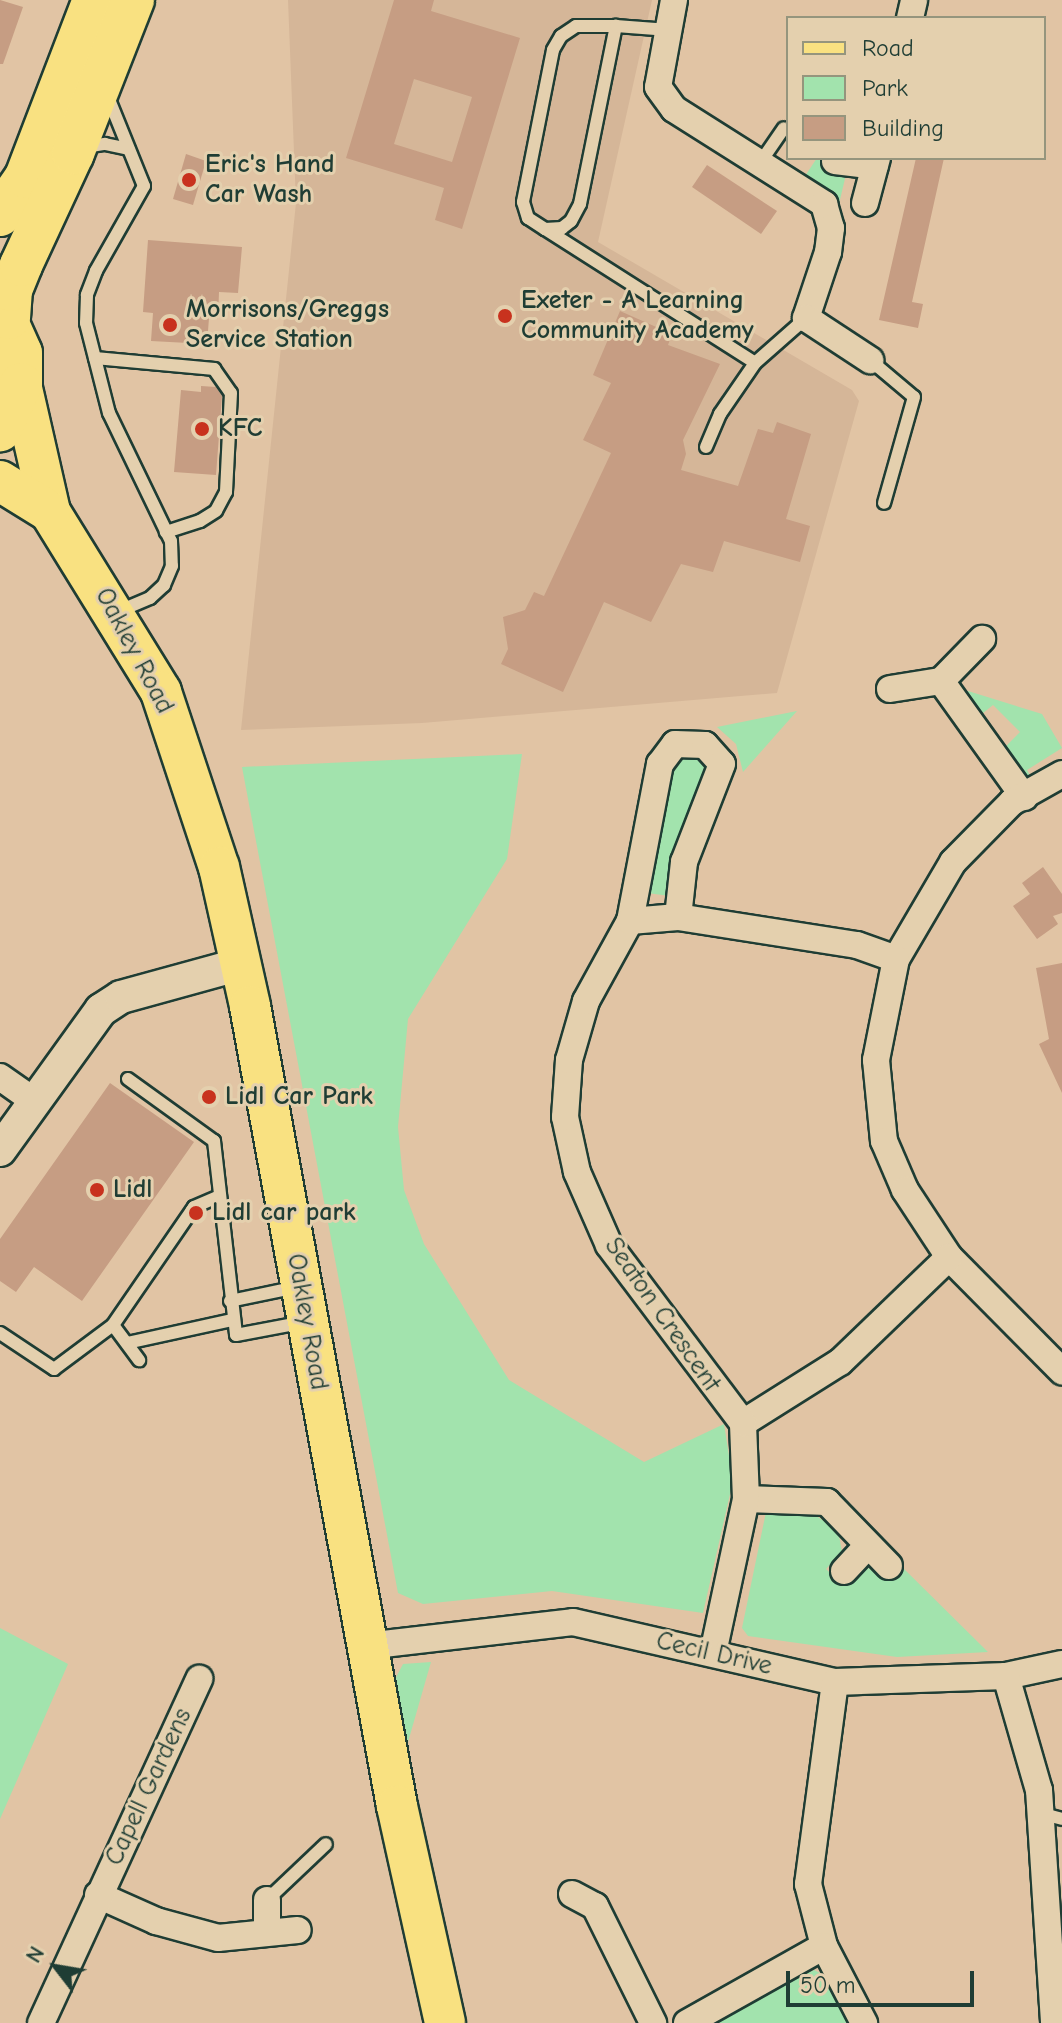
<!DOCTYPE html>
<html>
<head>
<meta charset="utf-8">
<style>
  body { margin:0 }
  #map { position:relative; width:1062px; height:2023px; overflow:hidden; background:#e1c4a4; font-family:"Comic Neue",sans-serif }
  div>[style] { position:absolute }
  .built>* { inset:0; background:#d5b698 }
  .green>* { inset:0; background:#a2e3ad }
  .building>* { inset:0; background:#c69d83 }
  .roads { filter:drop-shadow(2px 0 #1f3d34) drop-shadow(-2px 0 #1f3d34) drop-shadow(0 2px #1f3d34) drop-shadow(0 -2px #1f3d34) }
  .service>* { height:12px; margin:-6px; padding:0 6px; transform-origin:6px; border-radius:6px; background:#e4d0ae }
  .minor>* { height:26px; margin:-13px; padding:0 13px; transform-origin:13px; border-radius:13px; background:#e4d0ae }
  .tertiary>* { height:32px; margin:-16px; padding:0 16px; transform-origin:16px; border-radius:16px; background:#e4d0ae }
  .primary>* { height:40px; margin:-20px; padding:0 20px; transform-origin:20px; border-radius:20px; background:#f9e181 }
  .trunk>* { height:42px; margin:-21px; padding:0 21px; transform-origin:21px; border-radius:21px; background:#f9e181 }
  .dots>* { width:22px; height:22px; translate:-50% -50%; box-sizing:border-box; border:4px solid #e4d0ae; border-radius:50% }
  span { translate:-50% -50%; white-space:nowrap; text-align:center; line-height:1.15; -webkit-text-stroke:6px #e4d0ae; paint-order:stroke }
  .poi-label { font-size:26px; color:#1f3d34; font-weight:700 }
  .left { translate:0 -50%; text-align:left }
  .street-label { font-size:26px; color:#1f3d34 }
  .legend { position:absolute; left:786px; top:16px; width:260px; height:144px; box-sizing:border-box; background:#e4d0ae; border:2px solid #95957d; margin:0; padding:10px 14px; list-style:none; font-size:24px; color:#1f3d34 }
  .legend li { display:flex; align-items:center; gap:16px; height:40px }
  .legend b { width:40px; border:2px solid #95957d }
  .north { position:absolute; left:16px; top:1927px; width:80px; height:80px; -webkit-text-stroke:6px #e4d0ae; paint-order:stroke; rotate:301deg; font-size:22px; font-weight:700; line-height:32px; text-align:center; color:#1f3d34 }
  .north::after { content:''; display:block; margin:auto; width:28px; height:36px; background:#1f3d34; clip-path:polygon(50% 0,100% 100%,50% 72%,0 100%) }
  .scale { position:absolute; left:786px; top:1971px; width:188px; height:36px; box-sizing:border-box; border:4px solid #1f3d34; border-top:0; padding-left:10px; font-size:24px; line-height:28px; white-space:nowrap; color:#1f3d34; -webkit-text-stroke:6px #e4d0ae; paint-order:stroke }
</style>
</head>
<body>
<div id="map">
  <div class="built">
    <div style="clip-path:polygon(288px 0,652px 0,598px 242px,852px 390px,859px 401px,777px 693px,422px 723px,241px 730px,296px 203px)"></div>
  </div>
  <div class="green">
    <div style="clip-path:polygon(817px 158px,833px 158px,847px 170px,839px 204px,805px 176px)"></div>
    <div style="clip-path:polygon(968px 691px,1042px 714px,1062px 748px,1027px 770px,1032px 779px,1024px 776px,1003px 749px,1020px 732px,993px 705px,977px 718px,963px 693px)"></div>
    <div style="clip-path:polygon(797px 711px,743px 772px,736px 744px,717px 727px)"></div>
    <div style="clip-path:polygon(694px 753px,706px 768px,705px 789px,670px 896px,647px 893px,669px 768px)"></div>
    <div style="clip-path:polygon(522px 754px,507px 859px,408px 1019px,398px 1127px,404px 1190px,424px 1244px,509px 1380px,644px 1462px,724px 1424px,733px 1481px,703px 1613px,552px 1591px,423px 1604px,398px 1593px,242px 767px)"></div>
    <div style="clip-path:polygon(766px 1512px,810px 1512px,838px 1530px,842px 1552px,826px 1569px,843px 1585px,861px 1568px,881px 1569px,898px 1563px,988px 1652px,897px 1657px,748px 1636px,742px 1628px)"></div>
    <div style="clip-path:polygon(0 1628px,68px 1664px,0 1819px)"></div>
    <div style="clip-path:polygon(431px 1662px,406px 1749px,393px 1683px,403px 1664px)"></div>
    <div style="clip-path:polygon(814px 1970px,832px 1979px,853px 2023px,707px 2023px)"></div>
  </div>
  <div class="building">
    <div style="clip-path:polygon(0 0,23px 7px,3px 64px,0 64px)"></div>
    <div style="clip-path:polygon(evenodd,394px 0,434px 0,431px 11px,520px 38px,462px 229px,435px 220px,444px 188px,346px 158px,394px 0,414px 79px,472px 97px,452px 162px,394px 144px,414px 79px)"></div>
    <div style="clip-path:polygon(186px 154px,206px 161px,193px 205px,173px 199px)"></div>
    <div style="clip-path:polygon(916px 158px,944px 158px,912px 302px,923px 304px,918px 328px,879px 320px)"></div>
    <div style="clip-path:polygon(707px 165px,777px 211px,761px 234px,692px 187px)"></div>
    <div style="clip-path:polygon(148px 240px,242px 247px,238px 293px,219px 292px,218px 319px,209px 318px,207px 344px,151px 341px,153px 313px,143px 312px)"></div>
    <div style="clip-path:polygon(620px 311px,672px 334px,668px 345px,720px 364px,683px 440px,686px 454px,681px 470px,738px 486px,758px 429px,773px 433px,777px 422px,811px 434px,786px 519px,810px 526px,800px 562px,724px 541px,713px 572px,681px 564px,651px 622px,604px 602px,563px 692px,501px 664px,508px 649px,503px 617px,525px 610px,534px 592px,544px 596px,611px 453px,583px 440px,611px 383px,593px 375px)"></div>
    <div style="clip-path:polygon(201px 386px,216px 387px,222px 396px,216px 475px,174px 472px,181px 390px,201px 392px)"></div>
    <div style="clip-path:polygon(1043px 867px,1062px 894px,1062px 913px,1053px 916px,1058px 924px,1037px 939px,1013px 906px,1030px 894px,1022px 883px)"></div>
    <div style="clip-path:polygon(1062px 963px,1062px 1093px,1039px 1044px,1049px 1039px,1036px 968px)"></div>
    <div style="clip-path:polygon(110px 1083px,194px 1142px,82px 1301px,34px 1267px,16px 1292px,0 1281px,0 1239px)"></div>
  </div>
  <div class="roads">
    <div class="service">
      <div style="left:616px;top:26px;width:40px;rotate:180deg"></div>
      <div style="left:576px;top:26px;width:18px;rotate:146deg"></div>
      <div style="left:561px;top:36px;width:16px;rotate:120deg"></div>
      <div style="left:553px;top:50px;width:155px;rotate:101.2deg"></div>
      <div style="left:523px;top:202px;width:17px;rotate:73deg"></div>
      <div style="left:528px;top:218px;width:20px;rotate:33deg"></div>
      <div style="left:545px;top:229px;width:17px;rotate:-3deg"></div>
      <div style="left:562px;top:228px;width:11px;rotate:-38deg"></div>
      <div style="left:571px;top:221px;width:19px;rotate:-62deg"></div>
      <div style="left:580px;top:204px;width:182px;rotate:-78.6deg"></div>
      <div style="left:616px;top:26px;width:53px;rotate:4.3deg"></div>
      <div style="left:108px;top:97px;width:96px;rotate:68deg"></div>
      <div style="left:144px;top:186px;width:98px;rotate:119.5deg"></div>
      <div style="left:96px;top:271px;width:26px;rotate:111deg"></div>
      <div style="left:87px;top:295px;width:28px;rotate:92deg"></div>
      <div style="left:86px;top:323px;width:93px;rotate:75.7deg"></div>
      <div style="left:109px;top:413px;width:142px;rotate:64.2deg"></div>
      <div style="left:171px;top:541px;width:25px;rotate:88deg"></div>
      <div style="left:172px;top:566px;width:21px;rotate:113deg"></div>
      <div style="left:164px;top:585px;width:19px;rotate:137deg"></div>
      <div style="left:150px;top:598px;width:34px;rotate:157deg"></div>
      <div style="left:85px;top:147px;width:20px;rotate:-9deg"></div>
      <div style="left:105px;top:144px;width:24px;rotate:12deg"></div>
      <div style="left:760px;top:163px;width:42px;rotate:-55.6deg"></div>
      <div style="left:545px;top:229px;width:249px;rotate:32.5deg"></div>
      <div style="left:755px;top:363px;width:68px;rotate:-41.4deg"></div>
      <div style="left:95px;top:358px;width:120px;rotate:5.3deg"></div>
      <div style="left:214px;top:369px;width:29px;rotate:55deg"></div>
      <div style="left:231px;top:393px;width:99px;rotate:92.9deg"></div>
      <div style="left:226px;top:492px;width:21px;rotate:118deg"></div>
      <div style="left:216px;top:511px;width:19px;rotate:148deg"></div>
      <div style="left:200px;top:521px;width:36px;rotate:162deg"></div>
      <div style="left:870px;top:360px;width:57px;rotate:40.1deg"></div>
      <div style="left:914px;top:397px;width:110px;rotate:105.8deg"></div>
      <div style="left:706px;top:447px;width:36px;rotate:-67deg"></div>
      <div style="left:720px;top:414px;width:62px;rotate:-55.5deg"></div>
      <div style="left:128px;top:1079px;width:106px;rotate:35.8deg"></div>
      <div style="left:214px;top:1141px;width:195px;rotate:83.5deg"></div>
      <div style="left:236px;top:1335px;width:70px;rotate:-10.7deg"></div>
      <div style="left:230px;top:1301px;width:68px;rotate:-11.8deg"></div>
      <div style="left:113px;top:1325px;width:143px;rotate:-55.5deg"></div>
      <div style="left:194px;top:1207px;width:26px;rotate:-23deg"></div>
      <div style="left:0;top:1333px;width:65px;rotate:33.7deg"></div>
      <div style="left:54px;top:1369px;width:74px;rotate:-36.7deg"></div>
      <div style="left:113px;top:1325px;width:44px;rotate:53.4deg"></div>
      <div style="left:127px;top:1343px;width:107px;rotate:-12.4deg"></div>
      <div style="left:1040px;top:1813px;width:23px;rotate:15deg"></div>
      <div style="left:267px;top:1900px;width:81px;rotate:-43.5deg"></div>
    </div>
    <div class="minor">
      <div style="left:674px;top:0;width:88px;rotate:100.4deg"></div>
      <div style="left:658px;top:87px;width:27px;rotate:54deg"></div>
      <div style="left:674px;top:109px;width:178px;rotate:32.3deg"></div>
      <div style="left:824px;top:204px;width:25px;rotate:74deg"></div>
      <div style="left:831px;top:228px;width:24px;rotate:97deg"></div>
      <div style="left:828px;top:252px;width:70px;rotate:108.4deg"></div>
      <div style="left:806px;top:318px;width:77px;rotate:33.3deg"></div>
      <div style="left:910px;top:18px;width:18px;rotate:-77deg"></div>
      <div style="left:835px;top:161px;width:40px;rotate:7.1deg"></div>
      <div style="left:865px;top:203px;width:47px;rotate:-75.1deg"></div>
      <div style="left:941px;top:681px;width:143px;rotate:54.4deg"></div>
      <div style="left:890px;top:689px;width:52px;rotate:-8.9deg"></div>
      <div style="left:941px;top:681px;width:59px;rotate:-45.7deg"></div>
      <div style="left:1062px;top:774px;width:57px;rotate:150.8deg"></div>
      <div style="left:1012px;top:802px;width:84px;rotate:134.5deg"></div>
      <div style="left:953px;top:862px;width:113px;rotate:120.4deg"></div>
      <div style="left:896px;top:959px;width:103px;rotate:101.2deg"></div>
      <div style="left:876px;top:1060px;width:81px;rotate:84.4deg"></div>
      <div style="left:884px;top:1141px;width:53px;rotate:66.8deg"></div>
      <div style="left:905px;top:1190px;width:80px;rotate:56.7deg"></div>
      <div style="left:949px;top:1257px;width:161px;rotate:45.3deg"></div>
      <div style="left:630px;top:921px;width:160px;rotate:-79.2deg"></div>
      <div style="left:660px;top:764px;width:25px;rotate:-53deg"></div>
      <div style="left:675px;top:744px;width:30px;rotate:2deg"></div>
      <div style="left:705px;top:745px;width:25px;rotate:48deg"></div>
      <div style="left:722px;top:764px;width:105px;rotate:111.2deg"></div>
      <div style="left:684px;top:862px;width:55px;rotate:96.2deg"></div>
      <div style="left:0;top:1077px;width:42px;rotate:35.2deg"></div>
      <div style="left:743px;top:1423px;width:115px;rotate:-32.2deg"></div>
      <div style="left:840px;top:1362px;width:151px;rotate:-43.9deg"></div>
      <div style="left:746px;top:1499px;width:81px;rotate:2.1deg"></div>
      <div style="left:827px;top:1502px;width:89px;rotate:45.9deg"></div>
      <div style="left:844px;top:1571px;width:35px;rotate:-47deg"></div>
      <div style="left:366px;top:1646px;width:208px;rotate:-6.6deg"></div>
      <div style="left:573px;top:1622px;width:269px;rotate:12.9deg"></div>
      <div style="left:835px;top:1682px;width:171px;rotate:-2deg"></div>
      <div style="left:1006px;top:1676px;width:57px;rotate:-12.1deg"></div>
      <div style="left:713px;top:1653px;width:157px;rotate:-77.9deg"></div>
      <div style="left:746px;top:1499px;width:76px;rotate:-92.3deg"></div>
      <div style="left:743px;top:1423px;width:223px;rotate:-127deg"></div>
      <div style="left:609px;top:1245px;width:80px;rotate:-113.7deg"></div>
      <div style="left:577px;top:1172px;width:56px;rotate:-102.3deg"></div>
      <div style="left:565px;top:1117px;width:57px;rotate:-86deg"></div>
      <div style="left:569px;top:1060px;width:61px;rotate:-73.9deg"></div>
      <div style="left:586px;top:1001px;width:91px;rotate:-61.2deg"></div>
      <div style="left:630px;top:921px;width:48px;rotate:-4.8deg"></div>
      <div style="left:678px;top:917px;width:181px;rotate:8.9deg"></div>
      <div style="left:857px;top:945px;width:41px;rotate:19.7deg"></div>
      <div style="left:1006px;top:1676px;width:119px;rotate:73.9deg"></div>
      <div style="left:1039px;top:1790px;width:233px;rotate:86.3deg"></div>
      <div style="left:835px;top:1682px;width:204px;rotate:97.6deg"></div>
      <div style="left:808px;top:1884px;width:64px;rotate:75.5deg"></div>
      <div style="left:824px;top:1946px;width:87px;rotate:62.5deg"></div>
      <div style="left:572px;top:1894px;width:26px;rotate:28deg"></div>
      <div style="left:595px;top:1906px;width:131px;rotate:63.6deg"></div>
      <div style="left:98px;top:1895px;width:64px;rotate:24.1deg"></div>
      <div style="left:156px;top:1921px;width:64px;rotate:15.3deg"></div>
      <div style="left:218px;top:1938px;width:80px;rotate:-5.7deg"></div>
      <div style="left:267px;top:1929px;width:29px;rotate:-90deg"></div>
      <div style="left:41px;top:2023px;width:379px;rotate:-65.3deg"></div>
      <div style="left:687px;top:2023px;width:157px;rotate:-29.3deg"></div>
    </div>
    <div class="tertiary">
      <div style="left:0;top:1150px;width:173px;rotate:-54.2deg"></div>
      <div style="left:101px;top:1010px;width:24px;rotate:-33deg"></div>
      <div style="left:121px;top:997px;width:124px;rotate:-15.4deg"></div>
    </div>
    <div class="primary">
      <div style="left:21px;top:384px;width:131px;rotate:77.2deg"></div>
      <div style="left:50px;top:512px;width:211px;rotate:58.3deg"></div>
      <div style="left:161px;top:692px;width:184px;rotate:71.7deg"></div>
      <div style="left:219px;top:867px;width:142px;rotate:77.4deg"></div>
      <div style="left:250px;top:1006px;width:813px;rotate:79.59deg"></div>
      <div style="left:397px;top:1806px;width:222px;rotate:77.5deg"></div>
      <div style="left:0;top:481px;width:59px;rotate:31.8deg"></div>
    </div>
    <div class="trunk">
      <div style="left:0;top:215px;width:46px;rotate:-55.6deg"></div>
      <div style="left:26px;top:177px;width:190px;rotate:-69deg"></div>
      <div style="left:0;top:306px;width:51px;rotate:65.9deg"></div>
      <div style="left:21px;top:353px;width:31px;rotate:90deg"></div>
      <div style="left:21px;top:384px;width:51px;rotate:114.5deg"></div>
      <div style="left:9px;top:318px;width:28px;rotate:-86deg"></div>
      <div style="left:11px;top:290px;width:27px;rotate:-68deg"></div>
      <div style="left:21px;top:265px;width:123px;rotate:-65.1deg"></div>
      <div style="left:73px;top:153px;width:164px;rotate:-68.6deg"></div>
    </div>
  </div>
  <div class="dots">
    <div style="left:189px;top:180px;background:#c8321e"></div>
    <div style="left:505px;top:316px;background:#c8321e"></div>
    <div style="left:170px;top:325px;background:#c8321e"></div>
    <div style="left:202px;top:429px;background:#c8321e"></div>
    <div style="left:209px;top:1097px;background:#c8321e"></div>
    <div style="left:97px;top:1190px;background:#c8321e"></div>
    <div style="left:196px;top:1213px;background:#c8321e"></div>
  </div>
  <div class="poi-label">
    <span class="left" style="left:205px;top:180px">Eric's Hand<br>Car Wash</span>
    <span class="left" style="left:521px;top:316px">Exeter - A Learning<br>Community Academy</span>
    <span class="left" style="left:186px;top:325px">Morrisons/Greggs<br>Service Station</span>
    <span class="left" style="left:218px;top:429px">KFC</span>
    <span class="left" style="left:225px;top:1097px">Lidl Car Park</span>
    <span class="left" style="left:113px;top:1190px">Lidl</span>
    <span class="left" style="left:212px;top:1213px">Lidl car park</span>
  </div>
  <div class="street-label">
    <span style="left:134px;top:651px;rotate:62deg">Oakley Road</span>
    <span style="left:662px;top:1315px;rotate:55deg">Seaton Crescent</span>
    <span style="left:307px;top:1322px;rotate:80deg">Oakley Road</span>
    <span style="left:714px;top:1654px;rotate:13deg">Cecil Drive</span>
    <span style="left:149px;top:1787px;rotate:-65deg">Capell Gardens</span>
  </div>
  <ul class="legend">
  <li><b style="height:10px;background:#f9e181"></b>Road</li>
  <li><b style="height:22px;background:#a2e3ad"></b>Park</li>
  <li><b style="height:22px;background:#c69d83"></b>Building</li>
  </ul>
  <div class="north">N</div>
  <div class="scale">50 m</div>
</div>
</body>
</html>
